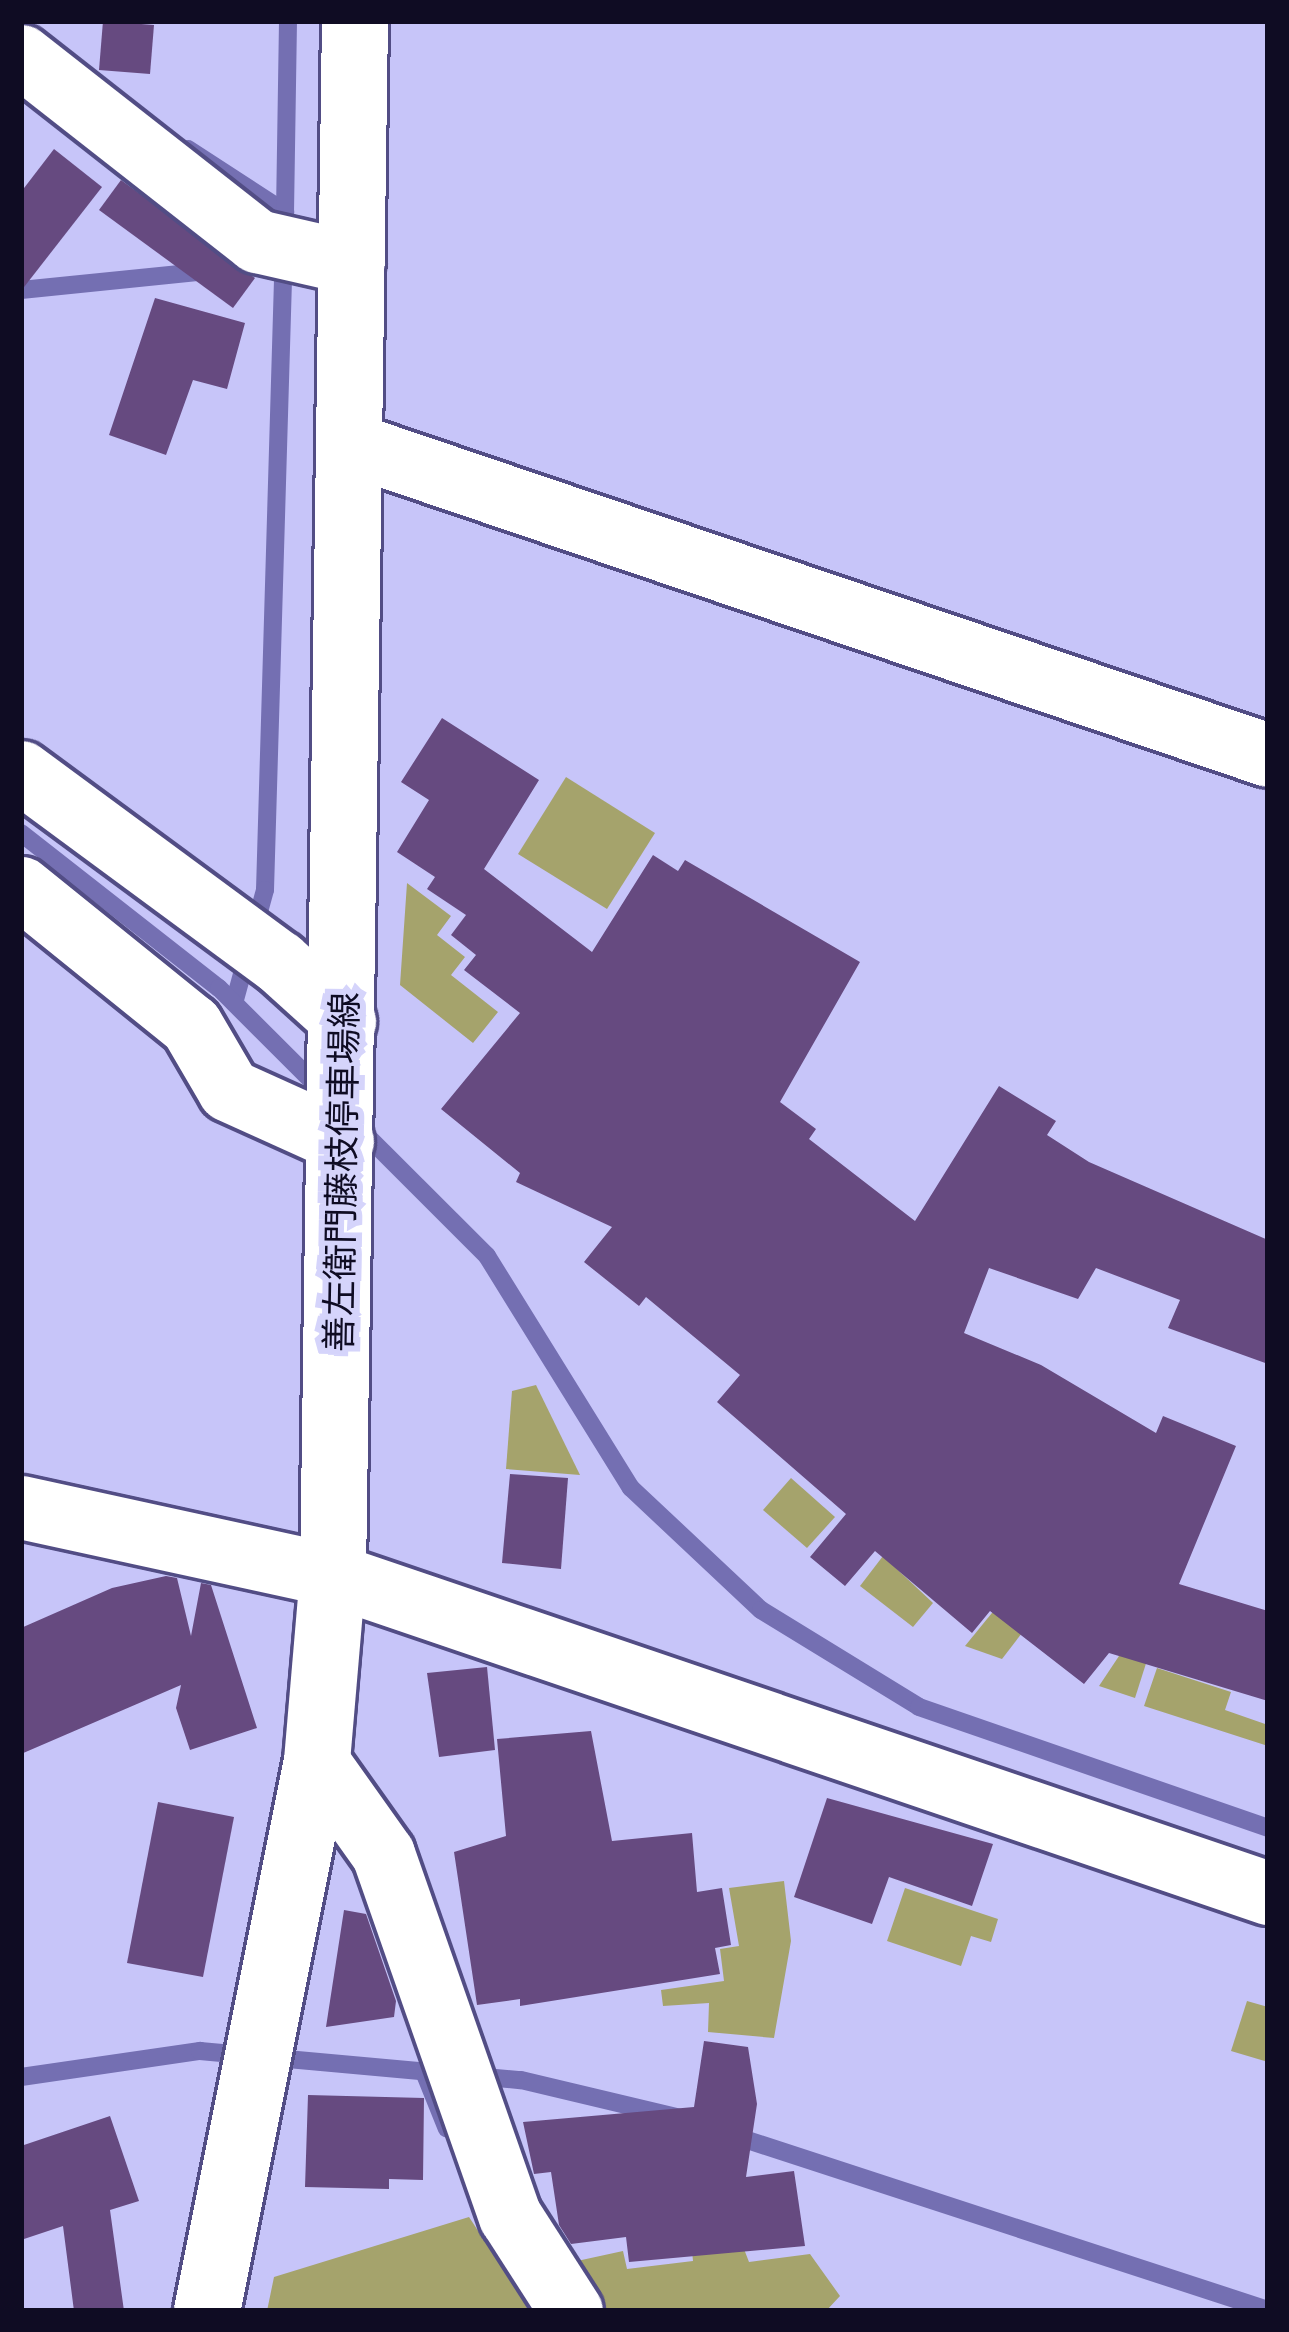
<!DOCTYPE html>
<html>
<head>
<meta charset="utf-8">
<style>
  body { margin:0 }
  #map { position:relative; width:1289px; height:2332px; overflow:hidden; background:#c7c5f9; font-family:Helvetica,"Noto Sans JP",sans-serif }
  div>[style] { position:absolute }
  .green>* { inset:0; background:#a5a36c }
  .stream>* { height:18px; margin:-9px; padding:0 9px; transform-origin:9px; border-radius:9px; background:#746fb2 }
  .building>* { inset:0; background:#664a80 }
  .roads { filter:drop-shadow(3px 0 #524d85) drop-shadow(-3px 0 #524d85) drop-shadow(0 3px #524d85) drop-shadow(0 -3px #524d85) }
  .minor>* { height:63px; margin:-31.5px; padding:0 31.5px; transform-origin:31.5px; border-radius:31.5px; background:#fff }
  .major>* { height:66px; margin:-33px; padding:0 33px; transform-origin:33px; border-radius:33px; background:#fff }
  span { translate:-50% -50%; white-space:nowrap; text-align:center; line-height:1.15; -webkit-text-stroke:12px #d5d4fb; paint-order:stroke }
  .street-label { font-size:36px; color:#0f0c23 }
  .frame { position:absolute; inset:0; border:24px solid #0f0c23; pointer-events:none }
</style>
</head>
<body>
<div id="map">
  <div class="green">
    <div style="clip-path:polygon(566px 777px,655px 833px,607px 909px,518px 854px)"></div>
    <div style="clip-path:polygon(407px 883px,451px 916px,437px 935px,465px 957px,451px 975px,498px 1012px,473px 1043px,400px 985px)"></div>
    <div style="clip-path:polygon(536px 1385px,580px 1475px,506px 1469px,512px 1391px)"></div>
    <div style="clip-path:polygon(791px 1478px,835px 1517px,807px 1548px,763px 1510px)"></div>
    <div style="clip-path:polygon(883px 1556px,933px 1603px,913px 1627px,860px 1586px)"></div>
    <div style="clip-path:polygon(996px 1608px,1035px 1616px,1002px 1659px,965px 1646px)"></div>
    <div style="clip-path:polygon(1151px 1608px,1149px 1654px,1135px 1698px,1099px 1686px)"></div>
    <div style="clip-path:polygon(1157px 1668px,1231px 1692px,1225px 1710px,1268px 1725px,1268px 1746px,1144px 1706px)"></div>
    <div style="clip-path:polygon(784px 1881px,791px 1941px,774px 2038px,708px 2032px,709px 2003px,663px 2006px,661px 1990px,724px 1981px,720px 1949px,739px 1946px,729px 1888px)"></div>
    <div style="clip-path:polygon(905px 1888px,998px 1919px,991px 1942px,971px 1936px,961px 1966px,887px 1941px)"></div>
    <div style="clip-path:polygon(1247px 2001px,1268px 2007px,1268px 2062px,1231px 2051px)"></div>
    <div style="clip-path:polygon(469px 2217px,531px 2311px,267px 2311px,274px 2277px)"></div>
    <div style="clip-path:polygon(744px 2249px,749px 2262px,810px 2254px,840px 2296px,826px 2311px,607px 2311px,577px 2261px,623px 2251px,627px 2269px,693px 2261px,692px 2251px)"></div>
  </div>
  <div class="stream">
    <div style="left:188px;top:149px;width:116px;rotate:33deg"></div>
    <div style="left:285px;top:212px;width:678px;rotate:91.69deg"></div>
    <div style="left:265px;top:890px;width:117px;rotate:105.3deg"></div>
    <div style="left:285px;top:212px;width:191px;rotate:-89.1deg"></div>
    <div style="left:21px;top:290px;width:187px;rotate:-5.8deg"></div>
    <div style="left:21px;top:833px;width:251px;rotate:38.1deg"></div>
    <div style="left:219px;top:988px;width:146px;rotate:45deg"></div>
    <div style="left:359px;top:1128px;width:181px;rotate:45deg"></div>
    <div style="left:487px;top:1256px;width:273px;rotate:58.2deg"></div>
    <div style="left:631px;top:1488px;width:178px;rotate:43.2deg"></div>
    <div style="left:761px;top:1610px;width:185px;rotate:31.5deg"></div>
    <div style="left:919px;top:1707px;width:369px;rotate:19.1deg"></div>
    <div style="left:424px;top:2072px;width:61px;rotate:68deg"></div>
    <div style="left:21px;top:2077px;width:181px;rotate:-8.3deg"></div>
    <div style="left:200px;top:2051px;width:322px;rotate:5.2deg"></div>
    <div style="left:521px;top:2080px;width:163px;rotate:13.4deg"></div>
    <div style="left:729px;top:2134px;width:567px;rotate:18.08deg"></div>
  </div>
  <div class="building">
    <div style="clip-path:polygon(103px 21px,154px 25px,150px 74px,99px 70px)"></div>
    <div style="clip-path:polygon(54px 149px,102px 187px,21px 291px,21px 192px)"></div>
    <div style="clip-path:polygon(121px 180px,255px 278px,233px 308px,99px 210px)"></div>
    <div style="clip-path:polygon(155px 298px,245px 323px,227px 389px,193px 380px,166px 455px,109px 435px)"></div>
    <div style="clip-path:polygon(442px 718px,539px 780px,484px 869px,592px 952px,653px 855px,678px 871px,685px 860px,860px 962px,780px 1102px,816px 1129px,809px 1139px,915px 1221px,999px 1086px,1056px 1121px,1047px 1135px,1089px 1162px,1268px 1240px,1268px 1364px,1168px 1328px,1180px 1300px,1096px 1268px,1078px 1299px,989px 1268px,964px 1333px,1041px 1365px,1156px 1433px,1163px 1416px,1236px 1446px,1179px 1584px,1268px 1611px,1268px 1701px,1109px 1653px,1084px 1684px,990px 1611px,972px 1633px,875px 1551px,845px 1586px,810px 1557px,846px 1514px,717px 1402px,740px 1375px,646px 1297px,639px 1306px,584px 1262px,612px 1227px,516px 1182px,520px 1173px,441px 1109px,520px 1013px,464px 970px,476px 955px,451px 935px,466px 915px,427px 889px,435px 877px,397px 852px,429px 800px,401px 782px)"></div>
    <div style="clip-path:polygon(510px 1474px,568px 1478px,561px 1569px,502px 1563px)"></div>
    <div style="clip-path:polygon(166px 1576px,177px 1578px,191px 1636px,201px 1583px,211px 1585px,257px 1728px,190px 1750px,176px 1708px,181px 1685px,21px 1754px,21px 1628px,112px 1588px)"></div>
    <div style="clip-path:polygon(487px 1667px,495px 1750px,439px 1757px,427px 1673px)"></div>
    <div style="clip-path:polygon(591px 1731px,612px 1841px,692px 1833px,697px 1892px,722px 1888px,731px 1945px,715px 1948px,720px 1974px,520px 2006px,520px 1999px,477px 2005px,454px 1852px,506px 1836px,497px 1739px)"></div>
    <div style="clip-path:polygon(827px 1798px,993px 1844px,972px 1906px,889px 1877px,872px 1924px,794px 1897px)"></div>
    <div style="clip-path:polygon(158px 1802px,234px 1817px,203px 1977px,127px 1963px)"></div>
    <div style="clip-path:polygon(344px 1910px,366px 1914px,396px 2001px,394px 2017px,326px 2027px)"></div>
    <div style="clip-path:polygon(704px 2041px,748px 2047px,757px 2104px,746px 2177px,794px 2171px,805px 2246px,629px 2262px,626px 2237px,571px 2244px,559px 2225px,551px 2172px,534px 2174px,523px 2122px,694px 2107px)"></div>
    <div style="clip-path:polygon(308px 2095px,424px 2098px,423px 2180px,389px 2179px,389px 2189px,305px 2187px)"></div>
    <div style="clip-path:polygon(110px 2116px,139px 2201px,110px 2210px,124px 2311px,74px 2311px,63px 2226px,21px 2240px,21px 2146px)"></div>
  </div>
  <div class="roads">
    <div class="minor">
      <div style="left:21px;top:56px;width:300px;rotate:38.1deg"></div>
      <div style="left:257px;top:241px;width:98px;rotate:12.9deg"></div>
      <div style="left:351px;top:444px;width:968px;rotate:18.73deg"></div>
      <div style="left:21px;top:772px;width:320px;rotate:36.4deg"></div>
      <div style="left:279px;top:962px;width:88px;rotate:42.2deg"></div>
      <div style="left:21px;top:888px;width:218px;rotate:38.9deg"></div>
      <div style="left:191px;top:1025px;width:75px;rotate:59.7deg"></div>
      <div style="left:229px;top:1090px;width:124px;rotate:24.3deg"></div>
      <div style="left:21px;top:1507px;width:319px;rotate:12.3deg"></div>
      <div style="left:333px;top:1575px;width:988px;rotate:18.78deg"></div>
      <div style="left:317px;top:1761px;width:114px;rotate:54.6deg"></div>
      <div style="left:383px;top:1854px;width:384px;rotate:70.7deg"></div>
      <div style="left:510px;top:2216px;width:113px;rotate:57.3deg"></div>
    </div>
    <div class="major">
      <div style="left:207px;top:2311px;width:561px;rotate:-78.69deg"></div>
      <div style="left:317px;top:1761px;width:187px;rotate:-85.1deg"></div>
      <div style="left:333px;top:1575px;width:1554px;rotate:-89.19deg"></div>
    </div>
  </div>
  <div class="street-label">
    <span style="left:342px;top:1172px;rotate:-89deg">善左衛門藤枝停車場線</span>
  </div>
  <div class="frame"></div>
</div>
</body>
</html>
